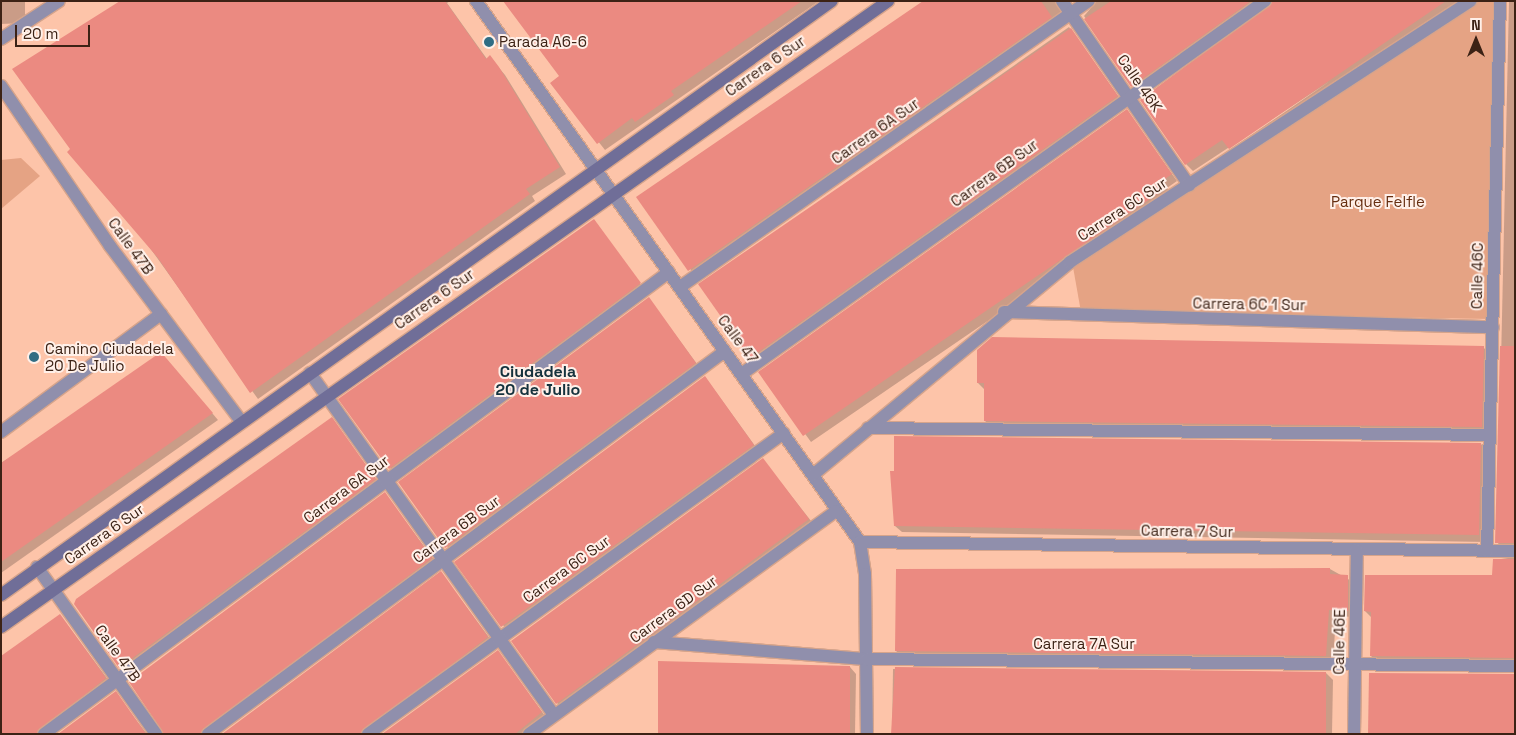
<!DOCTYPE html>
<html>
<head>
<meta charset="utf-8">
<style>
  body { margin:0 }
  #map { position:relative; width:1516px; height:735px; overflow:hidden; background:#fdc4a9; font-family:"Space Grotesk",sans-serif }
  div>[style] { position:absolute }
  .green>* { inset:0; background:#e5a384 }
  .shadow>* { inset:0; background:#0003 }
  .building>* { inset:0; background:#eb8a81 }
  .roads { filter:drop-shadow(1px 0 #d6a48b) drop-shadow(-1px 0 #d6a48b) drop-shadow(0 1px #d6a48b) drop-shadow(0 -1px #d6a48b) }
  .lane>* { height:12px; margin:-6px; padding:0 6px; transform-origin:6px; border-radius:6px; background:#908fac }
  .street>* { height:12px; margin:-6px; padding:0 6px; transform-origin:6px; border-radius:6px; background:#908fac }
  .secondary>* { height:12px; margin:-6px; padding:0 6px; transform-origin:6px; border-radius:6px; background:#706e98 }
  .dots>* { width:14px; height:14px; translate:-50% -50%; box-sizing:border-box; border:2px solid #fff0e9; border-radius:50% }
  span { translate:-50% -50%; white-space:nowrap; text-align:center; line-height:1.15; -webkit-text-stroke:4px #fff0e9; paint-order:stroke }
  .poi-label { font-size:15px; color:#3c2215 }
  .left { translate:0 -50%; text-align:left }
  .street-label { font-size:15px; color:#3c2215 }
  .park-label { font-size:15px; color:#662e10 }
  .neighbourhood-label { font-size:16px; color:#15323d; font-weight:700 }
  .frame { position:absolute; inset:0; border:2px solid #3c2215; pointer-events:none }
  .north { position:absolute; left:1451px; top:15px; width:50px; height:50px; -webkit-text-stroke:4px #fff0e9; paint-order:stroke; rotate:0deg; font-size:14px; font-weight:700; line-height:20px; text-align:center; color:#3c2215 }
  .north::after { content:''; display:block; margin:auto; width:18px; height:22px; background:#3c2215; clip-path:polygon(50% 0,100% 100%,50% 72%,0 100%) }
  .scale { position:absolute; left:15px; top:25px; width:75px; height:22px; box-sizing:border-box; border:2px solid #3c2215; border-top:0; padding-left:6px; font-size:15px; line-height:18px; white-space:nowrap; color:#3c2215; -webkit-text-stroke:4px #fff0e9; paint-order:stroke }
</style>
</head>
<body>
<div id="map">
  <div class="green">
    <div style="clip-path:polygon(1477px 1px,1496px 1px,1491px 319px,1081px 312px,1073px 267px)"></div>
    <div style="clip-path:polygon(21px 158px,40px 176px,1px 209px,1px 160px)"></div>
  </div>
  <div class="shadow">
    <div style="clip-path:polygon(1px 1px,25px 1px,25px 23px,1px 24px)"></div>
    <div style="clip-path:polygon(121px 1px,450px 1px,447px 3px,487px 59px,490px 57px,505px 75px,566px 174px,532px 196px,535px 201px,258px 399px,125px 213px,72px 149px)"></div>
    <div style="clip-path:polygon(505px 1px,819px 1px,605px 150px,552px 83px,561px 76px)"></div>
    <div style="clip-path:polygon(927px 1px,1066px 1px,1060px 8px,1065px 19px,696px 277px,638px 197px)"></div>
    <div style="clip-path:polygon(1097px 1px,1266px 1px,1139px 92px,1084px 16px)"></div>
    <div style="clip-path:polygon(1272px 1px,1461px 1px,1237px 155px,1231px 149px,1330px 81px,1193px 171px,1186px 164px)"></div>
    <div style="clip-path:polygon(1509px 1px,1515px 1px,1515px 549px,1503px 549px,1497px 542px)"></div>
    <div style="clip-path:polygon(1069px 27px,1123px 103px,758px 364px,700px 285px)"></div>
    <div style="clip-path:polygon(1127px 111px,1177px 181px,1167px 188px,1172px 195px,811px 442px,760px 372px)"></div>
    <div style="clip-path:polygon(594px 220px,645px 291px,396px 475px,390px 468px)"></div>
    <div style="clip-path:polygon(649px 299px,700px 368px,453px 554px,400px 483px)"></div>
    <div style="clip-path:polygon(1483px 347px,1490px 354px,1488px 433px,992px 427px,985px 421px,985px 390px,978px 383px)"></div>
    <div style="clip-path:polygon(167px 360px,218px 420px,1px 573px,1px 463px)"></div>
    <div style="clip-path:polygon(705px 377px,758px 450px,509px 633px,456px 562px)"></div>
    <div style="clip-path:polygon(331px 419px,381px 486px,127px 674px,75px 604px)"></div>
    <div style="clip-path:polygon(1481px 444px,1488px 451px,1486px 542px,902px 532px,895px 526px)"></div>
    <div style="clip-path:polygon(763px 460px,815px 526px,564px 710px,557px 703px)"></div>
    <div style="clip-path:polygon(385px 494px,438px 565px,210px 734px,163px 734px)"></div>
    <div style="clip-path:polygon(1515px 557px,1515px 664px,1378px 663px,1371px 656px,1372px 618px,1365px 611px,1493px 577px,1494px 560px)"></div>
    <div style="clip-path:polygon(1330px 569px,1355px 583px,1354px 617px,1336px 616px,1333px 662px,903px 657px,896px 651px)"></div>
    <div style="clip-path:polygon(441px 573px,494px 644px,370px 734px,224px 734px)"></div>
    <div style="clip-path:polygon(60px 615px,112px 685px,46px 734px,1px 734px)"></div>
    <div style="clip-path:polygon(498px 652px,548px 720px,530px 734px,384px 734px)"></div>
    <div style="clip-path:polygon(850px 667px,856px 674px,855px 734px,659px 734px)"></div>
    <div style="clip-path:polygon(893px 669px,1326px 673px,1333px 680px,1332px 734px,892px 734px)"></div>
    <div style="clip-path:polygon(115px 693px,147px 734px,60px 734px)"></div>
  </div>
  <div class="building">
    <div style="clip-path:polygon(120px 1px,445px 1px,486px 59px,490px 55px,499px 67px,560px 167px,526px 189px,530px 194px,250px 393px,158px 258px,67px 152px,70px 149px,12px 69px)"></div>
    <div style="clip-path:polygon(503px 1px,802px 1px,671px 91px,674px 95px,635px 122px,632px 118px,597px 144px,550px 83px,559px 76px)"></div>
    <div style="clip-path:polygon(923px 1px,1041px 1px,1052px 17px,688px 271px,636px 197px)"></div>
    <div style="clip-path:polygon(1111px 1px,1251px 1px,1131px 87px,1084px 19px)"></div>
    <div style="clip-path:polygon(1273px 1px,1446px 1px,1229px 149px,1222px 140px,1185px 165px,1140px 100px)"></div>
    <div style="clip-path:polygon(1071px 28px,1118px 96px,750px 358px,698px 284px)"></div>
    <div style="clip-path:polygon(1127px 109px,1172px 174px,1162px 181px,1166px 188px,803px 436px,758px 372px)"></div>
    <div style="clip-path:polygon(594px 219px,641px 283px,389px 469px,338px 399px)"></div>
    <div style="clip-path:polygon(649px 297px,696px 363px,445px 548px,398px 482px)"></div>
    <div style="clip-path:polygon(992px 337px,1484px 346px,1482px 427px,984px 421px,984px 383px,977px 383px,977px 350px)"></div>
    <div style="clip-path:polygon(1500px 346px,1515px 346px,1515px 543px,1495px 543px)"></div>
    <div style="clip-path:polygon(161px 352px,213px 413px,1px 562px,1px 463px)"></div>
    <div style="clip-path:polygon(705px 376px,754px 445px,501px 627px,454px 562px)"></div>
    <div style="clip-path:polygon(332px 417px,376px 479px,119px 668px,74px 604px,76px 599px)"></div>
    <div style="clip-path:polygon(894px 436px,1481px 443px,1479px 535px,894px 526px,890px 471px,894px 471px)"></div>
    <div style="clip-path:polygon(763px 458px,809px 519px,556px 704px,511px 641px)"></div>
    <div style="clip-path:polygon(385px 492px,432px 558px,200px 734px,164px 734px,129px 682px)"></div>
    <div style="clip-path:polygon(1493px 559px,1515px 559px,1515px 658px,1370px 656px,1371px 612px,1364px 611px,1365px 575px,1492px 575px)"></div>
    <div style="clip-path:polygon(1330px 568px,1330px 574px,1348px 575px,1348px 611px,1329px 610px,1326px 656px,895px 651px,896px 569px)"></div>
    <div style="clip-path:polygon(441px 571px,488px 637px,360px 734px,222px 734px)"></div>
    <div style="clip-path:polygon(60px 614px,106px 678px,36px 734px,1px 734px,1px 656px)"></div>
    <div style="clip-path:polygon(498px 650px,542px 712px,515px 734px,382px 734px)"></div>
    <div style="clip-path:polygon(658px 661px,850px 666px,850px 734px,658px 734px)"></div>
    <div style="clip-path:polygon(895px 667px,1326px 672px,1326px 734px,891px 734px)"></div>
    <div style="clip-path:polygon(1369px 673px,1515px 674px,1515px 734px,1368px 734px)"></div>
    <div style="clip-path:polygon(116px 691px,146px 734px,58px 734px)"></div>
  </div>
  <div class="roads">
    <div class="lane">
      <div style="left:1062px;top:1px;width:224px;rotate:55.4deg"></div>
      <div style="left:680px;top:287px;width:499px;rotate:-35deg"></div>
      <div style="left:743px;top:373px;width:641px;rotate:-35.48deg"></div>
      <div style="left:868px;top:428px;width:622px;rotate:0.64deg"></div>
      <div style="left:1px;top:432px;width:199px;rotate:-36.4deg"></div>
      <div style="left:44px;top:734px;width:777px;rotate:-36.47deg"></div>
      <div style="left:208px;top:734px;width:643px;rotate:-36.53deg"></div>
      <div style="left:368px;top:734px;width:513px;rotate:-35.89deg"></div>
    </div>
    <div class="street">
      <div style="left:476px;top:1px;width:663px;rotate:54.63deg"></div>
      <div style="left:860px;top:542px;width:32px;rotate:81deg"></div>
      <div style="left:865px;top:574px;width:160px;rotate:89.3deg"></div>
      <div style="left:1px;top:39px;width:69px;rotate:-33.2deg"></div>
      <div style="left:1px;top:86px;width:194px;rotate:55.7deg"></div>
      <div style="left:110px;top:246px;width:219px;rotate:53.2deg"></div>
      <div style="left:1004px;top:312px;width:489px;rotate:1.8deg"></div>
      <div style="left:310px;top:373px;width:420px;rotate:54.5deg"></div>
      <div style="left:814px;top:474px;width:332px;rotate:-39.6deg"></div>
      <div style="left:1070px;top:262px;width:478px;rotate:-33.1deg"></div>
      <div style="left:860px;top:542px;width:655px;rotate:0.79deg"></div>
      <div style="left:1487px;top:551px;width:550px;rotate:-88.65deg"></div>
      <div style="left:37px;top:567px;width:205px;rotate:54.5deg"></div>
      <div style="left:654px;top:642px;width:214px;rotate:4.6deg"></div>
      <div style="left:867px;top:659px;width:648px;rotate:0.62deg"></div>
      <div style="left:529px;top:734px;width:379px;rotate:-36deg"></div>
      <div style="left:1354px;top:734px;width:184px;rotate:-89.1deg"></div>
    </div>
    <div class="secondary">
      <div style="left:1px;top:595px;width:1021px;rotate:-35.56deg"></div>
      <div style="left:1px;top:627px;width:1086px;rotate:-35.21deg"></div>
    </div>
  </div>
  <div class="dots">
    <div style="left:489px;top:42px;background:#316d84"></div>
    <div style="left:34px;top:357px;background:#316d84"></div>
  </div>
  <div class="poi-label">
    <span class="left" style="left:499px;top:42px">Parada A6-6</span>
    <span class="left" style="left:45px;top:357px">Camino Ciudadela<br>20 De Julio</span>
  </div>
  <div class="street-label">
    <span style="left:765px;top:66px;rotate:-35deg">Carrera 6 Sur</span>
    <span style="left:1140px;top:83px;rotate:55deg">Calle 46K</span>
    <span style="left:875px;top:131px;rotate:-35deg">Carrera 6A Sur</span>
    <span style="left:994px;top:173px;rotate:-36deg">Carrera 6B Sur</span>
    <span style="left:1122px;top:209px;rotate:-33deg">Carrera 6C Sur</span>
    <span style="left:131px;top:246px;rotate:54deg">Calle 47B</span>
    <span style="left:1477px;top:276px;rotate:-89deg">Calle 46C</span>
    <span style="left:434px;top:299px;rotate:-35deg">Carrera 6 Sur</span>
    <span style="left:1249px;top:304px;rotate:1deg">Carrera 6C 1 Sur</span>
    <span style="left:738px;top:339px;rotate:53deg">Calle 47</span>
    <span style="left:346px;top:489px;rotate:-37deg">Carrera 6A Sur</span>
    <span style="left:456px;top:529px;rotate:-36deg">Carrera 6B Sur</span>
    <span style="left:1187px;top:531px;rotate:1deg">Carrera 7 Sur</span>
    <span style="left:104px;top:534px;rotate:-35deg">Carrera 6 Sur</span>
    <span style="left:566px;top:569px;rotate:-36deg">Carrera 6C Sur</span>
    <span style="left:673px;top:609px;rotate:-36deg">Carrera 6D Sur</span>
    <span style="left:1339px;top:642px;rotate:-89deg">Calle 46E</span>
    <span style="left:1084px;top:644px">Carrera 7A Sur</span>
    <span style="left:118px;top:653px;rotate:54deg">Calle 47B</span>
  </div>
  <div class="park-label">
    <span style="left:1378px;top:202px">Parque Felfle</span>
  </div>
  <div class="neighbourhood-label">
    <span style="left:538px;top:381px">Ciudadela<br>20 de Julio</span>
  </div>
  <div class="frame"></div>
  <div class="north">N</div>
  <div class="scale">20 m</div>
</div>
</body>
</html>
